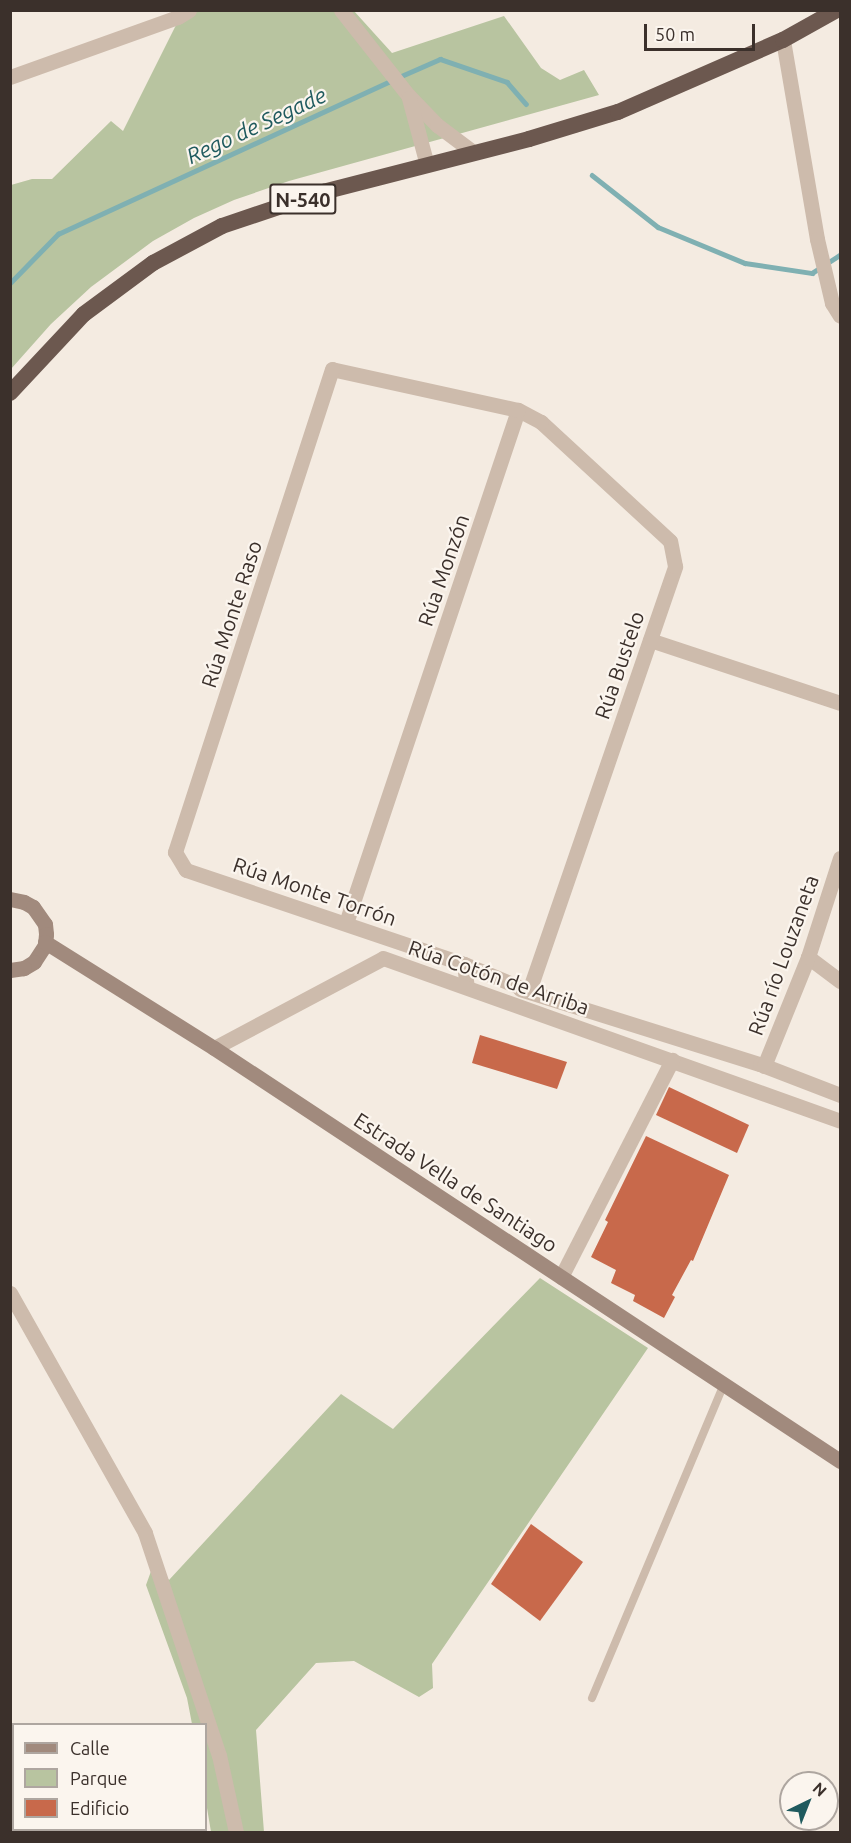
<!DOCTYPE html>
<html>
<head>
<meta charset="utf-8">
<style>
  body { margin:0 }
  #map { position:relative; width:851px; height:1843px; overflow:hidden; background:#f4ebe1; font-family:Ubuntu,sans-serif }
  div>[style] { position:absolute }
  .green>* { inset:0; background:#b8c4a0 }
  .stream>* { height:4.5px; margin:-2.25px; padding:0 2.25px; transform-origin:2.25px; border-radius:2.25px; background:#7fb0b2 }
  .building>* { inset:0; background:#c8694b }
  .service>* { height:8px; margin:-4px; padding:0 4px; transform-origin:4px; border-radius:4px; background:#cdbbac }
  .minor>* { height:15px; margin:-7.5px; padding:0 7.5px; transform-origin:7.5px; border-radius:7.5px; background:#cdbbac }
  .secondary>* { height:15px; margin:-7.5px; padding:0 7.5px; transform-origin:7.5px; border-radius:7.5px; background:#a18a7d }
  .trunk>* { height:16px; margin:-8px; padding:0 8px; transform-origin:8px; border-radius:8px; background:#6c584f }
  span { translate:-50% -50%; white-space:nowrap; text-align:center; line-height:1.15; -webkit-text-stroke:4.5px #fbf5ee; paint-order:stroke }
  .shield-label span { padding:2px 4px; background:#fbf5ee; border:2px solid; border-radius:4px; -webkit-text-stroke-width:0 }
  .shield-label { font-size:20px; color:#3b302b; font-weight:700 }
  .street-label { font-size:21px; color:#3b302b }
  .water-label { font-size:22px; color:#1f5a5e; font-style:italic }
  .frame { position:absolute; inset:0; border:12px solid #3b302b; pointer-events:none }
  .legend { position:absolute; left:12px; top:1723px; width:195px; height:108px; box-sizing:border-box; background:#fbf5ee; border:2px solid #aea6a0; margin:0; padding:8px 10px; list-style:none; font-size:18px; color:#3b302b }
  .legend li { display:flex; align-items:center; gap:12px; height:30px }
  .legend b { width:30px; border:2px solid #aea6a0 }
  .north { position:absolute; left:779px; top:1771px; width:60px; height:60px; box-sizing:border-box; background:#fbf5ee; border:2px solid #aea6a0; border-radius:50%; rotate:43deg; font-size:16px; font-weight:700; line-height:24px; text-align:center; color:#3b302b }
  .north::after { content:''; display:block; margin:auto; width:21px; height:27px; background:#1f5a5e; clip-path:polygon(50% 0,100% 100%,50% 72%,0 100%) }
  .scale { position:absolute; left:644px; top:24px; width:111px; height:27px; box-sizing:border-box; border:3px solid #3b302b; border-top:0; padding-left:8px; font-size:18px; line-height:21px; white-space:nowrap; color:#3b302b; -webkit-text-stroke:4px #fbf5ee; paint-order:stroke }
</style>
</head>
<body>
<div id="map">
  <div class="green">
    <div style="clip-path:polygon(188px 11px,354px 11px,392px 53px,504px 16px,541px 68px,560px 80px,584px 70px,599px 95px,289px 181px,234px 200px,194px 218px,153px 241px,91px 287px,51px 324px,11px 369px,11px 185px,32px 179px,52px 179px,111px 121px,123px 131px,182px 13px)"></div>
    <div style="clip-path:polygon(540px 1278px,648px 1348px,432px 1664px,433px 1688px,419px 1697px,354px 1661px,316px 1663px,256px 1730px,264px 1832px,211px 1832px,206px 1802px,206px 1724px,192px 1724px,187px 1698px,146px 1585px,154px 1563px,169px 1580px,341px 1394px,393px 1429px)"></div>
  </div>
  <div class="stream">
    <div style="left:399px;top:77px;width:45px;rotate:-23.7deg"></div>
    <div style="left:440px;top:59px;width:71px;rotate:18.9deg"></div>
    <div style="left:507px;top:82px;width:29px;rotate:49deg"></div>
    <div style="left:592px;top:175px;width:84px;rotate:38.2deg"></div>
    <div style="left:658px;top:227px;width:94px;rotate:22.5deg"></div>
    <div style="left:745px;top:263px;width:68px;rotate:8.5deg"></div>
    <div style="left:812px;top:273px;width:33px;rotate:-33deg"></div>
    <div style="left:10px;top:283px;width:69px;rotate:-45.6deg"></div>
    <div style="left:58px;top:234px;width:366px;rotate:-24.7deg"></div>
  </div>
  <div class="building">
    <div style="clip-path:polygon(480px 1035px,567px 1062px,557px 1089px,472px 1063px)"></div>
    <div style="clip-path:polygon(669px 1087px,749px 1125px,737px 1153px,656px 1115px)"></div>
    <div style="clip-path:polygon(646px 1136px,729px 1175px,693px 1261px,691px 1260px,672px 1295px,675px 1297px,664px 1318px,633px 1301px,635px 1295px,611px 1283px,616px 1270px,591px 1257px,608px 1222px,605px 1220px)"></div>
    <div style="clip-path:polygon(531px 1524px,583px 1562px,540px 1621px,491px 1584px)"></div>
  </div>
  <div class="service">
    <div style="left:592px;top:1698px;width:341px;rotate:-67.2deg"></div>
  </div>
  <div class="minor">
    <div style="left:341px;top:10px;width:108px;rotate:51.8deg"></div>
    <div style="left:408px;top:95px;width:42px;rotate:46deg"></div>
    <div style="left:437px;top:125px;width:45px;rotate:36.9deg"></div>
    <div style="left:783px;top:40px;width:202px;rotate:80.3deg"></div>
    <div style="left:817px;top:239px;width:66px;rotate:76.8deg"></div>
    <div style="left:832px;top:303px;width:15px;rotate:58deg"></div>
    <div style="left:10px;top:77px;width:178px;rotate:-19.7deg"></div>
    <div style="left:178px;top:17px;width:13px;rotate:-32deg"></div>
    <div style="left:409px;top:98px;width:69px;rotate:75deg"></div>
    <div style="left:650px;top:640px;width:200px;rotate:18.3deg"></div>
    <div style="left:346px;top:923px;width:541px;rotate:-71.46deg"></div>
    <div style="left:808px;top:957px;width:40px;rotate:37deg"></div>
    <div style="left:464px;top:964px;width:70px;rotate:22.6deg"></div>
    <div style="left:529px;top:991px;width:449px;rotate:-71deg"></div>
    <div style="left:675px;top:566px;width:25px;rotate:-101deg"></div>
    <div style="left:670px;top:541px;width:176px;rotate:-137.3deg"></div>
    <div style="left:541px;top:422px;width:26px;rotate:-152deg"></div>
    <div style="left:518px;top:410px;width:190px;rotate:-167.6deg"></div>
    <div style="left:332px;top:369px;width:508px;rotate:108.01deg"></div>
    <div style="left:175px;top:852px;width:21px;rotate:59deg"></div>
    <div style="left:186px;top:870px;width:293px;rotate:18.7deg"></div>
    <div style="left:464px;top:964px;width:23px;rotate:83deg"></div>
    <div style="left:520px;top:989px;width:251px;rotate:17.4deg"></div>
    <div style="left:760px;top:1064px;width:86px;rotate:21.2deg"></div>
    <div style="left:214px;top:1048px;width:191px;rotate:-28deg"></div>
    <div style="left:383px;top:958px;width:485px;rotate:19.6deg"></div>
    <div style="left:764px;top:1066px;width:118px;rotate:-68deg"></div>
    <div style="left:808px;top:957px;width:104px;rotate:-72.1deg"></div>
    <div style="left:561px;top:1277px;width:244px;rotate:-62.9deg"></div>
    <div style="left:10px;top:1293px;width:275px;rotate:60.6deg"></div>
    <div style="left:145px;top:1533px;width:234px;rotate:71.6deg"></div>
    <div style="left:219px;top:1755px;width:79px;rotate:77.6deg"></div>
  </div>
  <div class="secondary">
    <div style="left:10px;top:899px;width:14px;rotate:12deg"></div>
    <div style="left:24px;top:902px;width:10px;rotate:29deg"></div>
    <div style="left:33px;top:907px;width:21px;rotate:55deg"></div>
    <div style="left:45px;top:924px;width:10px;rotate:84deg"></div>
    <div style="left:46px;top:934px;width:11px;rotate:95deg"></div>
    <div style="left:45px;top:945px;width:20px;rotate:123deg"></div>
    <div style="left:34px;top:962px;width:12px;rotate:149deg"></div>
    <div style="left:24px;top:968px;width:14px;rotate:172deg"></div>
    <div style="left:45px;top:942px;width:199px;rotate:32.1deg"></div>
    <div style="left:214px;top:1048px;width:750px;rotate:33.41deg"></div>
  </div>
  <div class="trunk">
    <div style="left:10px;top:393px;width:108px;rotate:-46.9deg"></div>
    <div style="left:84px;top:314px;width:86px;rotate:-36.5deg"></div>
    <div style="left:153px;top:263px;width:78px;rotate:-28.2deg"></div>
    <div style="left:222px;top:226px;width:107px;rotate:-18.6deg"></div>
    <div style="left:323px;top:192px;width:213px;rotate:-14.4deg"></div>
    <div style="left:529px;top:139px;width:93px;rotate:-16.9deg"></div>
    <div style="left:618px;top:112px;width:180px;rotate:-23.6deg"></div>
    <div style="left:783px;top:40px;width:62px;rotate:-29.1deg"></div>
  </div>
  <div class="shield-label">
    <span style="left:303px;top:199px">N-540</span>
  </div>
  <div class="street-label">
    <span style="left:443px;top:570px;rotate:-71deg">Rúa Monzón</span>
    <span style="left:231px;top:614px;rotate:-72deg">Rúa Monte Raso</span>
    <span style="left:619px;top:665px;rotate:-71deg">Rúa Bustelo</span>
    <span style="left:315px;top:891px;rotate:19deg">Rúa Monte Torrón</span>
    <span style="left:783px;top:955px;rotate:-70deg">Rúa río Louzaneta</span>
    <span style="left:499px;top:977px;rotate:19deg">Rúa Cotón de Arriba</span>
    <span style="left:456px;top:1182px;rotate:33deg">Estrada Vella de Santiago</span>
  </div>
  <div class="water-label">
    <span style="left:256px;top:125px;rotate:-25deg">Rego de Segade</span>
  </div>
  <div class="frame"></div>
  <ul class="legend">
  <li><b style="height:8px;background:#a18a7d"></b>Calle</li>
  <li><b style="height:16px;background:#b8c4a0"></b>Parque</li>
  <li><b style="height:16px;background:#c8694b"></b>Edificio</li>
  </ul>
  <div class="north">N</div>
  <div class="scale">50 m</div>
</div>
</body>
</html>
